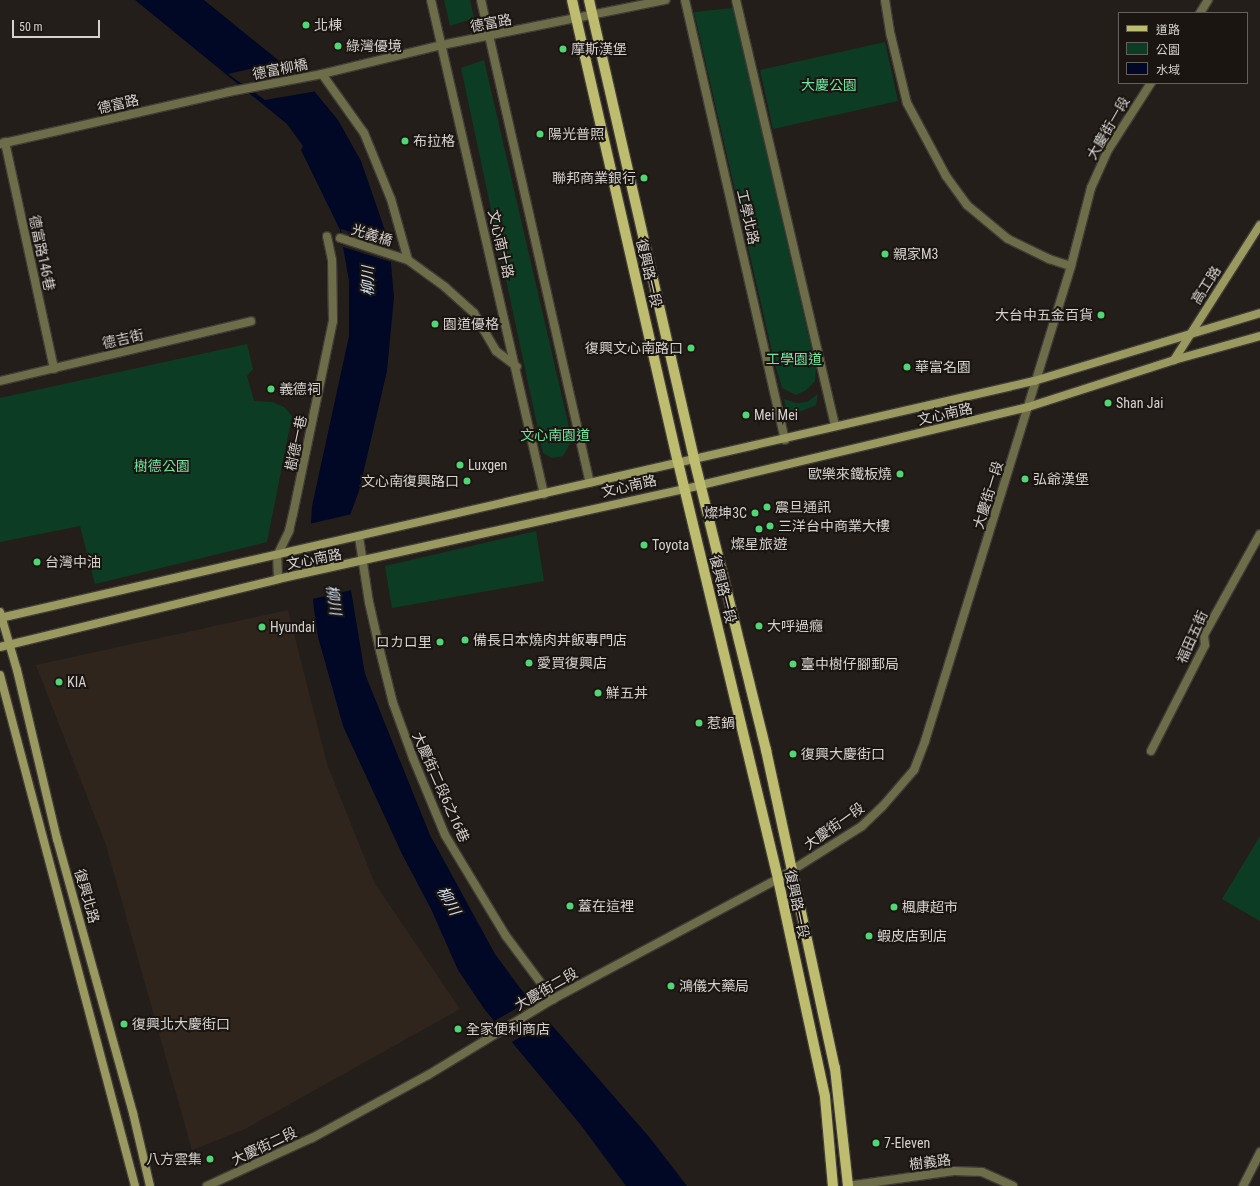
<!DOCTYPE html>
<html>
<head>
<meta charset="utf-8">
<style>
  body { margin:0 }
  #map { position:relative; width:1260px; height:1186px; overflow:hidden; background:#241e1a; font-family:"Roboto Condensed","Noto Sans TC","Noto Sans JP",sans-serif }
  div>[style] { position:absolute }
  .built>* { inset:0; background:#2f251d }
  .green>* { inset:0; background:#0d3c24 }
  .water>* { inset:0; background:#000826 }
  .pier>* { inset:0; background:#241e1a }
  .roads { filter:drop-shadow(1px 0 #403b37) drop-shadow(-1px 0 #403b37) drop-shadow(0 1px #403b37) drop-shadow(0 -1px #403b37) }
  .street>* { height:8px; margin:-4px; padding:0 4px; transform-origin:4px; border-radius:4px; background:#6d6d49 }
  .secondary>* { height:8px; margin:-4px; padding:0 4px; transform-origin:4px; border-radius:4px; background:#9a995f }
  .primary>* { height:10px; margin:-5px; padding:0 5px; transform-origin:5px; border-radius:5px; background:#bdbc6f }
  .dots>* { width:11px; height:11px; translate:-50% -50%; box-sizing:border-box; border:2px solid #1a1511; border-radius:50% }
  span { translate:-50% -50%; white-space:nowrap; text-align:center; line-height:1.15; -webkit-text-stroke:4px #1a1511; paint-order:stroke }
  .street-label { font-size:14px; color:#d5d1ce }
  .poi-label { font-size:14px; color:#d5d1ce }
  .left { translate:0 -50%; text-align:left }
  .right { translate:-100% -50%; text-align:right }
  .park-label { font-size:14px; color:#6ee6a2 }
  .water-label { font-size:15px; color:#d4e3f5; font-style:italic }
  .legend { position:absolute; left:1118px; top:12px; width:130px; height:72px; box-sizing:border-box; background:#1a1511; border:1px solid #65605d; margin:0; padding:5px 7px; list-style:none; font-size:12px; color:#d5d1ce }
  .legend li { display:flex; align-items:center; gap:8px; height:20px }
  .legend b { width:20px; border:1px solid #65605d }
  .scale { position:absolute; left:12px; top:20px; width:88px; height:18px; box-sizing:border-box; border:2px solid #d5d1ce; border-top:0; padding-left:5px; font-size:12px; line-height:14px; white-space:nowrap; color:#d5d1ce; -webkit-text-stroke:3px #1a1511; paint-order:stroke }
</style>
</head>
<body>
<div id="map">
  <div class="built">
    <div style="clip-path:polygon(288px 610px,327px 764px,375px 884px,460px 1009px,245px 1129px,192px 1150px,106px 845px,36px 665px)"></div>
  </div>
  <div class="green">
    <div style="clip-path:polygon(444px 0,470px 0,474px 18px,450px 26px)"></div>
    <div style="clip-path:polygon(733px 8px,816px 368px,815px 381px,806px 390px,796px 395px,782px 388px,775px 364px,694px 12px)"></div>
    <div style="clip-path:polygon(885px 42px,898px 101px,773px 129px,760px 70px)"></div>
    <div style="clip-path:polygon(484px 60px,572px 440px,563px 456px,552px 458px,543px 453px,461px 68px)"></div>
    <div style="clip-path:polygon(247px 344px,253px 369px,247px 376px,254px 401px,272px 402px,284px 407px,292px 416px,267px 542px,95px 584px,80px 526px,0 542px,0 398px)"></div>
    <div style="clip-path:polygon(818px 394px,816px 405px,794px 414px,786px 407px,784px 399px,796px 403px,807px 402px)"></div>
    <div style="clip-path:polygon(536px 531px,544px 581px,392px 608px,385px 566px)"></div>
    <div style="clip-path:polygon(1260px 836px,1260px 921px,1222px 899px)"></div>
  </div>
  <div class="water">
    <div style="clip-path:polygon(135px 0,204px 0,310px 86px,338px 120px,361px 161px,389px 242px,394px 297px,387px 371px,359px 491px,342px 537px,365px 674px,430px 835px,495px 954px,523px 992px,650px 1138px,687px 1186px,626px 1186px,580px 1124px,485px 1010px,458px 970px,431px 909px,402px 854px,343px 726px,318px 637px,314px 610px,309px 557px,312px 506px,349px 336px,349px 281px,340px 230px,301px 150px,303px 146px,287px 124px)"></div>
  </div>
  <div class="pier">
    <div style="clip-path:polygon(283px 61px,317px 91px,265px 100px,228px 74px)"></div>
    <div style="clip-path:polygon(341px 229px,392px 245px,394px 263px,343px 247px)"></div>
    <div style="clip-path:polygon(352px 514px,344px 537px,352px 590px,312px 599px,307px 558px,309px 524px)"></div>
    <div style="clip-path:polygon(532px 999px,550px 1020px,510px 1043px,493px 1022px)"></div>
  </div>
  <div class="roads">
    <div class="street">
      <div style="left:431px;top:0;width:507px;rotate:77.12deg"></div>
      <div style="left:481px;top:0;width:495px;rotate:77.3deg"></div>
      <div style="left:685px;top:0;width:451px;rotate:77.2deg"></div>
      <div style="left:736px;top:0;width:437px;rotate:76.9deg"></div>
      <div style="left:885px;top:0;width:36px;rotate:81deg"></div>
      <div style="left:891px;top:36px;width:69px;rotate:76.6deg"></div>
      <div style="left:907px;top:103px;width:83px;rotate:61.9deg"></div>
      <div style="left:946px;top:176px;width:36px;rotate:54deg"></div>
      <div style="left:967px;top:205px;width:53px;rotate:39.7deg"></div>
      <div style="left:1008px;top:239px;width:46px;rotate:26deg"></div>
      <div style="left:1049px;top:259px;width:23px;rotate:18deg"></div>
      <div style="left:1200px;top:13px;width:15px;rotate:-58deg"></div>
      <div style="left:322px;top:74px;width:72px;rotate:54.6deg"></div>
      <div style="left:364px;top:133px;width:71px;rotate:67.8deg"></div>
      <div style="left:391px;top:199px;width:63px;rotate:74.4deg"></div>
      <div style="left:5px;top:142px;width:232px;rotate:77.8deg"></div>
      <div style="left:0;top:144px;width:234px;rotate:-12.8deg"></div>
      <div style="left:228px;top:92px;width:96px;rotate:-10.8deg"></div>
      <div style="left:322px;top:74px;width:123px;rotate:-13.6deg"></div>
      <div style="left:442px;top:45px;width:228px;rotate:-11.4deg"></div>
      <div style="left:340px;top:238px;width:71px;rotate:17.9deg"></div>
      <div style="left:408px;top:260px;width:46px;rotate:36.1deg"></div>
      <div style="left:445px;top:287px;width:39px;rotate:42deg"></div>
      <div style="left:474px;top:313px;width:44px;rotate:59.9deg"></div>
      <div style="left:496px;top:351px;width:26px;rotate:37deg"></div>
      <div style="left:0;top:381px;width:258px;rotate:-13.4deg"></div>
      <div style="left:359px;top:537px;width:66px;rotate:81.3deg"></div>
      <div style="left:369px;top:602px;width:50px;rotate:77.3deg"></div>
      <div style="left:380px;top:651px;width:54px;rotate:76deg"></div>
      <div style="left:393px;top:703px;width:59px;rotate:70deg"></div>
      <div style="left:413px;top:758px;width:83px;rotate:67.4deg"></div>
      <div style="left:445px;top:835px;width:118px;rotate:58.9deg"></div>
      <div style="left:506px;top:936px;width:79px;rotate:53.3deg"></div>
      <div style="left:278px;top:579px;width:23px;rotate:-92deg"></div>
      <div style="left:277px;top:556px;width:28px;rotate:-64deg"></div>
      <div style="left:289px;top:531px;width:17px;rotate:-77deg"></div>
      <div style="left:293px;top:514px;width:197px;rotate:-78.3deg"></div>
      <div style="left:333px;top:321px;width:61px;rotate:-90.9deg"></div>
      <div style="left:332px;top:260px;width:24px;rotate:-102deg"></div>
      <div style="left:1151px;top:751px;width:119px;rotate:-63deg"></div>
      <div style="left:1205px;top:645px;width:10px;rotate:-96deg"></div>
      <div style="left:1204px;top:635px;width:115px;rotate:-61deg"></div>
      <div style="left:207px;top:1186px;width:115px;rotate:-24.6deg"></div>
      <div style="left:312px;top:1138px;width:132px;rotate:-28.5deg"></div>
      <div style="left:428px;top:1075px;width:146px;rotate:-31.3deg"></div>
      <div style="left:553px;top:999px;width:255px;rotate:-28.1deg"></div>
      <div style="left:778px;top:879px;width:99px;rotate:-32.2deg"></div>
      <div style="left:862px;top:826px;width:28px;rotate:-44deg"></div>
      <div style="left:882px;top:807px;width:49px;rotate:-49.1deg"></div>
      <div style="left:914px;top:770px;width:31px;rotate:-69deg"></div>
      <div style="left:925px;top:741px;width:497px;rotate:-72.9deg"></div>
      <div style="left:1071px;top:266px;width:81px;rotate:-75.6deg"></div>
      <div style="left:1091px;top:188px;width:42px;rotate:-65.9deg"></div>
      <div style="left:1108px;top:150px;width:80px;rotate:-57.3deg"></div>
      <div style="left:847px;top:1186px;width:108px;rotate:-8deg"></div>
      <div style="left:954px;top:1171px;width:28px;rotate:2deg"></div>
      <div style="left:982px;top:1172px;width:34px;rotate:24deg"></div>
      <div style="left:1243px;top:1186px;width:38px;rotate:-63deg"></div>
    </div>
    <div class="secondary">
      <div style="left:1174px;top:360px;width:160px;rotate:-57.5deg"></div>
      <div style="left:0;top:612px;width:60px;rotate:73.7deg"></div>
      <div style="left:17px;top:670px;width:174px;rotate:76.7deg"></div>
      <div style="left:57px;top:839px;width:284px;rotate:74.5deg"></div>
      <div style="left:133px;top:1113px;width:75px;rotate:76.9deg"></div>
      <div style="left:0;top:618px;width:1061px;rotate:-12.91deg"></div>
      <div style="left:1034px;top:381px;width:236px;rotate:-16.7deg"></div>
      <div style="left:0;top:647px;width:286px;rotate:-13.7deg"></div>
      <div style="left:278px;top:579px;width:433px;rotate:-12.5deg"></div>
      <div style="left:701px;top:485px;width:336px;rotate:-13.4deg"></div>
      <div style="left:1028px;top:407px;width:153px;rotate:-17.8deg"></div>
      <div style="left:1174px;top:360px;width:89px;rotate:-15.6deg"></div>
      <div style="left:0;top:675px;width:529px;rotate:75.2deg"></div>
    </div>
    <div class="primary">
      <div style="left:572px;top:0;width:474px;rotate:77.1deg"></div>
      <div style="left:678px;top:462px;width:429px;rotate:76.5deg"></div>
      <div style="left:778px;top:879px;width:223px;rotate:77.8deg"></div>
      <div style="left:825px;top:1097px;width:89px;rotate:84.9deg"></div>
      <div style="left:589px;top:0;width:471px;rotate:77.1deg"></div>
      <div style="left:694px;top:459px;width:300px;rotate:76.1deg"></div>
      <div style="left:766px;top:750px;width:325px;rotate:77.8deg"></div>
      <div style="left:835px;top:1068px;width:119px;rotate:83.7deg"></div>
    </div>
  </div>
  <div class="dots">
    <div style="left:306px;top:25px;background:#50d674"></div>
    <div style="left:338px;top:46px;background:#50d674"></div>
    <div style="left:563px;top:49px;background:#50d674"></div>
    <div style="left:540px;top:134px;background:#50d674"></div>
    <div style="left:405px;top:141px;background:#50d674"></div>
    <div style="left:644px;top:178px;background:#50d674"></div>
    <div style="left:885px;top:254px;background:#50d674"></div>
    <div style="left:1101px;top:315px;background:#50d674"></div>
    <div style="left:435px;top:324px;background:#50d674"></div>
    <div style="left:691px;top:348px;background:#50d674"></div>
    <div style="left:907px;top:367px;background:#50d674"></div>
    <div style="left:271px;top:389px;background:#50d674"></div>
    <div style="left:1108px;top:403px;background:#50d674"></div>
    <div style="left:746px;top:415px;background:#50d674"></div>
    <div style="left:460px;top:465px;background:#50d674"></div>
    <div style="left:900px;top:474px;background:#50d674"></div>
    <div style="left:1025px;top:479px;background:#50d674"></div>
    <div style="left:467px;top:481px;background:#50d674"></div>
    <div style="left:767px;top:507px;background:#50d674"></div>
    <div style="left:755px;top:513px;background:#50d674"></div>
    <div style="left:770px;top:526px;background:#50d674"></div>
    <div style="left:759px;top:529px;background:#50d674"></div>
    <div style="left:644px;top:545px;background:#50d674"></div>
    <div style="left:37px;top:562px;background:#50d674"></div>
    <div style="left:759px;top:626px;background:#50d674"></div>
    <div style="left:262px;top:627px;background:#50d674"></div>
    <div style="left:465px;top:640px;background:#50d674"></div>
    <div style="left:440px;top:642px;background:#50d674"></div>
    <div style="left:529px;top:663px;background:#50d674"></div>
    <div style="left:793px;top:664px;background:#50d674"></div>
    <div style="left:59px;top:682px;background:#50d674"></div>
    <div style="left:598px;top:693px;background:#50d674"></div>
    <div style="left:699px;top:723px;background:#50d674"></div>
    <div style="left:793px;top:754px;background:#50d674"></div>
    <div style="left:570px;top:906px;background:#50d674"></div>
    <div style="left:894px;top:907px;background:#50d674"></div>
    <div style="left:869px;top:936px;background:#50d674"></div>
    <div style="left:671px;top:986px;background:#50d674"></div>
    <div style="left:124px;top:1024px;background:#50d674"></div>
    <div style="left:458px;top:1029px;background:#50d674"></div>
    <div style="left:876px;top:1143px;background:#50d674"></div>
    <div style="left:210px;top:1159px;background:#50d674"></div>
  </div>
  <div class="street-label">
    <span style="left:491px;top:23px;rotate:-11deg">德富路</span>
    <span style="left:280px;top:69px;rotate:-11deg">德富柳橋</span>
    <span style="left:118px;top:104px;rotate:-13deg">德富路</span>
    <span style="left:1108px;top:128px;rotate:-60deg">大慶街一段</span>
    <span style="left:748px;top:217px;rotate:77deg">工學北路</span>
    <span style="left:372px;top:235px;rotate:17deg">光義橋</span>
    <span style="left:501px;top:244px;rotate:77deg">文心南十路</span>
    <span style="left:42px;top:253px;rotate:78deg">德富路146巷</span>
    <span style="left:649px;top:273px;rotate:77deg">復興路一段</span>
    <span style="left:1206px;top:285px;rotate:-58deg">高工路</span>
    <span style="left:123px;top:339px;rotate:-13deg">德吉街</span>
    <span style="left:945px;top:414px;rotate:-13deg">文心南路</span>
    <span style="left:296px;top:443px;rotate:-78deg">樹德一巷</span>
    <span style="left:629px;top:486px;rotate:-13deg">文心南路</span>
    <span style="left:988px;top:495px;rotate:-73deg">大慶街一段</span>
    <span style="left:314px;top:559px;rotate:-11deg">文心南路</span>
    <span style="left:723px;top:589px;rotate:76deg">復興路一段</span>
    <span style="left:1192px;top:637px;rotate:-66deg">福田五街</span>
    <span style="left:441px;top:787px;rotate:66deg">大慶街二段6之16巷</span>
    <span style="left:834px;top:826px;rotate:-35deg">大慶街一段</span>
    <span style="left:87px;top:896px;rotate:74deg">復興北路</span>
    <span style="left:797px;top:904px;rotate:78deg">復興路一段</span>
    <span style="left:546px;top:989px;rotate:-30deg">大慶街二段</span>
    <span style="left:264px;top:1146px;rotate:-25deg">大慶街二段</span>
    <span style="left:930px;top:1162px;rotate:-7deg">樹義路</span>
  </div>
  <div class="poi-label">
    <span class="left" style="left:314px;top:25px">北棟</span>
    <span class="left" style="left:346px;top:46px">綠灣優境</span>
    <span class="left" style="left:571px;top:49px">摩斯漢堡</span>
    <span class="left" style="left:548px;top:134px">陽光普照</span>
    <span class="left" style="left:413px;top:141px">布拉格</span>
    <span class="right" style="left:636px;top:178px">聯邦商業銀行</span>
    <span class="left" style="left:893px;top:254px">親家M3</span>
    <span class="right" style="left:1093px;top:315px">大台中五金百貨</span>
    <span class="left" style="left:443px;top:324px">園道優格</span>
    <span class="right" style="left:683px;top:348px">復興文心南路口</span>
    <span class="left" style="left:915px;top:367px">華富名園</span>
    <span class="left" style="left:279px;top:389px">義德祠</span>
    <span class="left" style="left:1116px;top:403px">Shan Jai</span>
    <span class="left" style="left:754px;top:415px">Mei Mei</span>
    <span class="left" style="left:468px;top:465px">Luxgen</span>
    <span class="right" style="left:892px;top:474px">歐樂來鐵板燒</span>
    <span class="left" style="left:1033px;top:479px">弘爺漢堡</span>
    <span class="right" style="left:459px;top:481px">文心南復興路口</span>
    <span class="left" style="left:775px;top:507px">震旦通訊</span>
    <span class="right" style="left:747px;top:513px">燦坤3C</span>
    <span class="left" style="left:778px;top:526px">三洋台中商業大樓</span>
    <span style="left:759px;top:544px">燦星旅遊</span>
    <span class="left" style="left:652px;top:545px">Toyota</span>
    <span class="left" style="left:45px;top:562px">台灣中油</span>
    <span class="left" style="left:767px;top:626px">大呼過癮</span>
    <span class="left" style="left:270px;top:627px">Hyundai</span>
    <span class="left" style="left:473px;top:640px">備長日本燒肉丼飯專門店</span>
    <span class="right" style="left:432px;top:642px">ロカロ里</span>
    <span class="left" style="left:537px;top:663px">愛買復興店</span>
    <span class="left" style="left:801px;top:664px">臺中樹仔腳郵局</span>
    <span class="left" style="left:67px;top:682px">KIA</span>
    <span class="left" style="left:606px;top:693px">鮮五丼</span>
    <span class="left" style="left:707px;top:723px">惹鍋</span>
    <span class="left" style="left:801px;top:754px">復興大慶街口</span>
    <span class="left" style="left:578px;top:906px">蓋在這裡</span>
    <span class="left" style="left:902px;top:907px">楓康超市</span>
    <span class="left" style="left:877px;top:936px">蝦皮店到店</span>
    <span class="left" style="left:679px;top:986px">鴻儀大藥局</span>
    <span class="left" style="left:132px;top:1024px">復興北大慶街口</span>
    <span class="left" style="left:466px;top:1029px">全家便利商店</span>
    <span class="left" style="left:884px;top:1143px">7-Eleven</span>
    <span class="right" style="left:202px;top:1159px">八方雲集</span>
  </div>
  <div class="park-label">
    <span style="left:829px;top:85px">大慶公園</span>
    <span style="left:794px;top:359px">工學園道</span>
    <span style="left:555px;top:435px">文心南園道</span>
    <span style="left:162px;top:466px">樹德公園</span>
  </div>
  <div class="water-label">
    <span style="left:369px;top:281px;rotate:-90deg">柳川</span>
    <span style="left:333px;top:600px;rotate:82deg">柳川</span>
    <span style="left:448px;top:901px;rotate:60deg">柳川</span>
  </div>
  <ul class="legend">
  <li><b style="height:5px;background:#bdbc6f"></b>道路</li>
  <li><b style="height:11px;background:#0d3c24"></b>公園</li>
  <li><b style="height:11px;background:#000826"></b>水域</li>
  </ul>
  <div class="scale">50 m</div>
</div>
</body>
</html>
